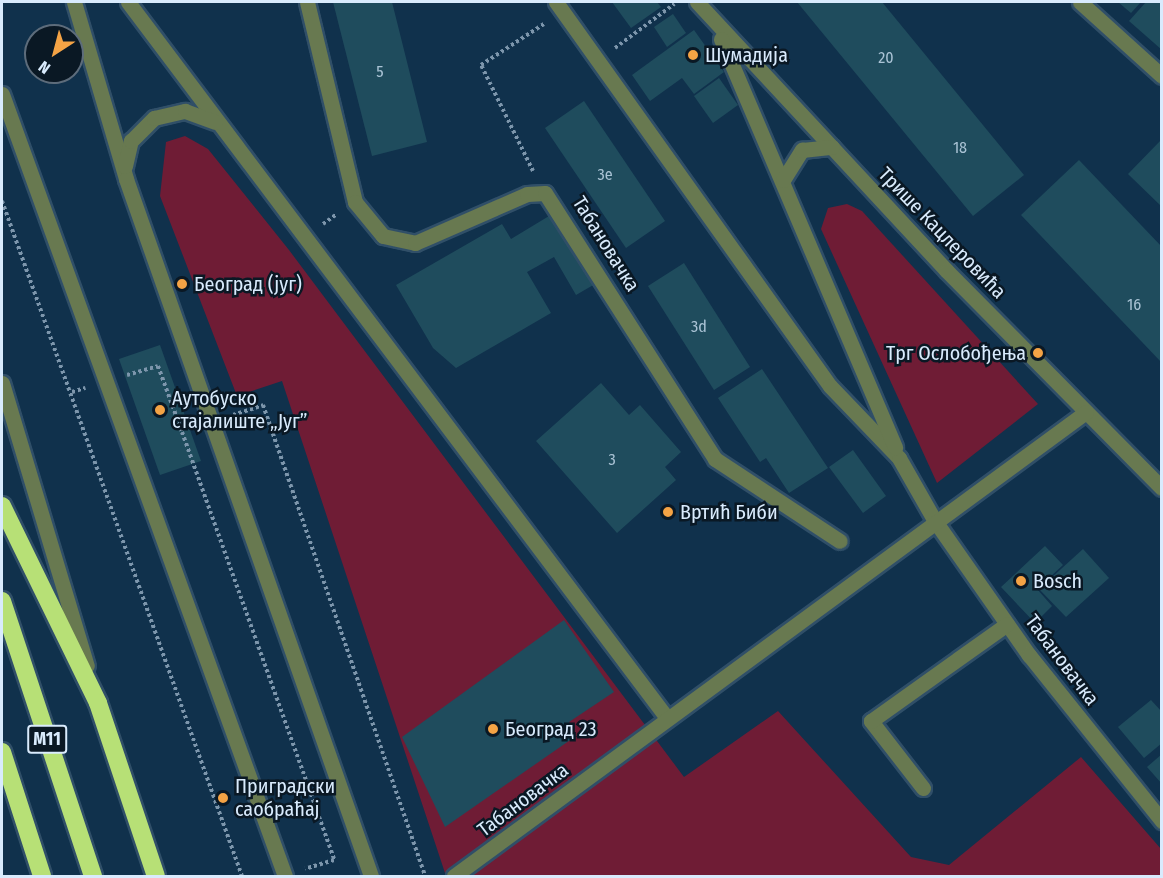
<!DOCTYPE html>
<html>
<head>
<meta charset="utf-8">
<style>
  body { margin:0 }
  #map { position:relative; width:1163px; height:878px; overflow:hidden; background:#10314c; font-family:"Fira Sans Condensed",sans-serif }
  div>[style] { position:absolute }
  .green>* { inset:0; background:#6f1c35 }
  .building>* { inset:0; background:#1f4c5d }
  .path>* { height:4px; margin-top:-2px; transform-origin:0; background:repeating-linear-gradient(90deg,#7d96ac 0 3px,transparent 0 6px) }
  .roads { filter:drop-shadow(2px 0 #304f68) drop-shadow(-2px 0 #304f68) drop-shadow(0 2px #304f68) drop-shadow(0 -2px #304f68) }
  .minor>* { height:15px; margin:-7.5px; padding:0 7.5px; transform-origin:7.5px; border-radius:7.5px; background:#687950 }
  .highway>* { height:18px; margin:-9px; padding:0 9px; transform-origin:9px; border-radius:9px; background:#b7e076 }
  .dots>* { width:16px; height:16px; translate:-50% -50%; box-sizing:border-box; border:3px solid #0a1824; border-radius:50% }
  span { translate:-50% -50%; white-space:nowrap; text-align:center; line-height:1.15; -webkit-text-stroke:5px #0a1824; paint-order:stroke }
  .number-label { font-size:16px; color:#aac3d5 }
  .number-label span { -webkit-text-stroke-width:0 }
  .shield-label span { padding:2px 4px; background:#0a1824; border:2px solid; border-radius:4px; -webkit-text-stroke-width:0 }
  .shield-label { font-size:18px; color:#d9ebfd; font-weight:700 }
  .poi-label { font-size:20px; color:#d9ebfd }
  .left { translate:0 -50%; text-align:left }
  .right { translate:-100% -50%; text-align:right }
  .street-label { font-size:20px; color:#d9ebfd }
  .frame { position:absolute; inset:0; border:3px solid #d9ebfd; pointer-events:none }
  .north { position:absolute; left:24px; top:24px; width:60px; height:60px; box-sizing:border-box; background:#0a1824; border:2px solid #5d6c7b; border-radius:50%; rotate:216deg; font-size:16px; font-weight:700; line-height:24px; text-align:center; color:#d9ebfd }
  .north::after { content:''; display:block; margin:auto; width:21px; height:27px; background:#f4a345; clip-path:polygon(50% 0,100% 100%,50% 72%,0 100%) }
</style>
</head>
<body>
<div id="map">
  <div class="green">
    <div style="clip-path:polygon(185px 136px,208px 149px,289px 250px,684px 777px,778px 711px,911px 857px,949px 865px,1081px 757px,1161px 849px,1161px 876px,446px 876px,282px 381px,237px 396px,160px 196px,166px 142px)"></div>
    <div style="clip-path:polygon(847px 204px,862px 211px,1038px 404px,937px 483px,821px 229px,828px 208px)"></div>
  </div>
  <div class="building">
    <div style="clip-path:polygon(333px 2px,392px 2px,427px 142px,372px 156px)"></div>
    <div style="clip-path:polygon(612px 2px,657px 2px,661px 7px,631px 28px)"></div>
    <div style="clip-path:polygon(797px 2px,882px 2px,1024px 175px,973px 216px)"></div>
    <div style="clip-path:polygon(1118px 2px,1141px 2px,1131px 13px)"></div>
    <div style="clip-path:polygon(1146px 2px,1162px 2px,1162px 50px,1129px 21px)"></div>
    <div style="clip-path:polygon(673px 14px,686px 33px,667px 47px,654px 27px)"></div>
    <div style="clip-path:polygon(694px 30px,724px 72px,694px 94px,682px 78px,650px 101px,632px 75px)"></div>
    <div style="clip-path:polygon(719px 78px,738px 105px,713px 123px,694px 96px)"></div>
    <div style="clip-path:polygon(584px 101px,665px 221px,626px 248px,545px 128px)"></div>
    <div style="clip-path:polygon(1162px 139px,1162px 207px,1128px 174px)"></div>
    <div style="clip-path:polygon(1079px 160px,1162px 247px,1162px 363px,1021px 215px)"></div>
    <div style="clip-path:polygon(554px 213px,595px 284px,576px 295px,554px 257px,527px 272px,551px 313px,456px 368px,433px 348px,396px 285px,502px 224px,511px 239px)"></div>
    <div style="clip-path:polygon(684px 263px,750px 367px,714px 390px,648px 286px)"></div>
    <div style="clip-path:polygon(160px 345px,201px 461px,160px 475px,119px 359px)"></div>
    <div style="clip-path:polygon(762px 369px,828px 468px,789px 493px,766px 458px,760px 462px,718px 398px)"></div>
    <div style="clip-path:polygon(601px 383px,629px 415px,640px 405px,681px 452px,665px 467px,676px 480px,617px 533px,536px 441px)"></div>
    <div style="clip-path:polygon(853px 450px,886px 496px,863px 513px,829px 467px)"></div>
    <div style="clip-path:polygon(1045px 546px,1063px 565px,1037px 589px,1052px 606px,1035px 623px,1001px 587px)"></div>
    <div style="clip-path:polygon(1083px 549px,1109px 578px,1066px 617px,1039px 589px)"></div>
    <div style="clip-path:polygon(564px 620px,614px 692px,569px 722px,576px 736px,445px 827px,402px 737px)"></div>
    <div style="clip-path:polygon(1151px 700px,1162px 712px,1162px 743px,1144px 758px,1118px 727px)"></div>
    <div style="clip-path:polygon(1162px 754px,1162px 784px,1147px 767px)"></div>
  </div>
  <div class="path">
    <div style="left:615px;top:48px;width:74px;rotate:-36.7deg"></div>
    <div style="left:533px;top:171px;width:118px;rotate:-116.1deg"></div>
    <div style="left:481px;top:65px;width:75px;rotate:-33.1deg"></div>
    <div style="left:2px;top:201px;width:716px;rotate:70.43deg"></div>
    <div style="left:323px;top:224px;width:17px;rotate:-36deg"></div>
    <div style="left:127px;top:375px;width:32px;rotate:-16deg"></div>
    <div style="left:158px;top:366px;width:70px;rotate:70deg"></div>
    <div style="left:182px;top:432px;width:454px;rotate:70.4deg"></div>
    <div style="left:334px;top:860px;width:30px;rotate:163deg"></div>
    <div style="left:72px;top:392px;width:14px;rotate:-17deg"></div>
    <div style="left:233px;top:415px;width:32px;rotate:-18deg"></div>
    <div style="left:263px;top:405px;width:498px;rotate:71deg"></div>
  </div>
  <div class="roads">
    <div class="minor">
      <div style="left:74px;top:2px;width:184px;rotate:73.6deg"></div>
      <div style="left:126px;top:179px;width:739px;rotate:70.63deg"></div>
      <div style="left:128px;top:2px;width:896px;rotate:53.03deg"></div>
      <div style="left:307px;top:2px;width:206px;rotate:76.5deg"></div>
      <div style="left:355px;top:202px;width:44px;rotate:50.5deg"></div>
      <div style="left:383px;top:236px;width:33px;rotate:12deg"></div>
      <div style="left:415px;top:243px;width:122px;rotate:-23.6deg"></div>
      <div style="left:527px;top:194px;width:18px;rotate:-3deg"></div>
      <div style="left:545px;top:193px;width:316px;rotate:57.4deg"></div>
      <div style="left:715px;top:459px;width:149px;rotate:33.3deg"></div>
      <div style="left:556px;top:2px;width:472px;rotate:54.5deg"></div>
      <div style="left:830px;top:386px;width:100px;rotate:46.2deg"></div>
      <div style="left:899px;top:458px;width:73px;rotate:60.3deg"></div>
      <div style="left:935px;top:521px;width:164px;rotate:55deg"></div>
      <div style="left:1029px;top:655px;width:213px;rotate:51.3deg"></div>
      <div style="left:697px;top:2px;width:367px;rotate:47.1deg"></div>
      <div style="left:947px;top:271px;width:305px;rotate:45.3deg"></div>
      <div style="left:1080px;top:2px;width:110px;rotate:42.1deg"></div>
      <div style="left:721px;top:39px;width:444px;rotate:66.9deg"></div>
      <div style="left:2px;top:94px;width:832px;rotate:70.11deg"></div>
      <div style="left:125px;top:166px;width:26px;rotate:-77deg"></div>
      <div style="left:131px;top:141px;width:33px;rotate:-45deg"></div>
      <div style="left:154px;top:118px;width:32px;rotate:-13deg"></div>
      <div style="left:185px;top:111px;width:32px;rotate:20deg"></div>
      <div style="left:783px;top:180px;width:36px;rotate:-58deg"></div>
      <div style="left:802px;top:150px;width:30px;rotate:-6deg"></div>
      <div style="left:2px;top:383px;width:295px;rotate:73.3deg"></div>
      <div style="left:923px;top:788px;width:85px;rotate:-127.8deg"></div>
      <div style="left:871px;top:721px;width:167px;rotate:-35.5deg"></div>
      <div style="left:454px;top:876px;width:784px;rotate:-36.29deg"></div>
    </div>
    <div class="highway">
      <div style="left:2px;top:506px;width:219px;rotate:64deg"></div>
      <div style="left:98px;top:703px;width:182px;rotate:71.5deg"></div>
      <div style="left:2px;top:601px;width:290px;rotate:71.7deg"></div>
      <div style="left:2px;top:752px;width:130px;rotate:72.1deg"></div>
    </div>
  </div>
  <div class="dots">
    <div style="left:693px;top:55px;background:#f4a345"></div>
    <div style="left:182px;top:284px;background:#f4a345"></div>
    <div style="left:1038px;top:353px;background:#f4a345"></div>
    <div style="left:160px;top:410px;background:#f4a345"></div>
    <div style="left:668px;top:512px;background:#f4a345"></div>
    <div style="left:1021px;top:581px;background:#f4a345"></div>
    <div style="left:493px;top:729px;background:#f4a345"></div>
    <div style="left:223px;top:798px;background:#f4a345"></div>
  </div>
  <div class="number-label">
    <span style="left:886px;top:58px">20</span>
    <span style="left:380px;top:72px">5</span>
    <span style="left:960px;top:148px">18</span>
    <span style="left:605px;top:175px">3e</span>
    <span style="left:1134px;top:305px">16</span>
    <span style="left:699px;top:327px">3d</span>
    <span style="left:612px;top:460px">3</span>
  </div>
  <div class="shield-label">
    <span style="left:47px;top:739px">M11</span>
  </div>
  <div class="poi-label">
    <span class="left" style="left:705px;top:55px">Шумадија</span>
    <span class="left" style="left:194px;top:284px">Београд (југ)</span>
    <span class="right" style="left:1026px;top:353px">Трг Ослобођења</span>
    <span class="left" style="left:172px;top:410px">Аутобуско<br>стајалиште „Југ”</span>
    <span class="left" style="left:680px;top:512px">Вртић Биби</span>
    <span class="left" style="left:1033px;top:581px">Bosch</span>
    <span class="left" style="left:505px;top:729px">Београд 23</span>
    <span class="left" style="left:235px;top:798px">Приградски<br>саобраћај</span>
  </div>
  <div class="street-label">
    <span style="left:942px;top:233px;rotate:46deg">Трише Кацлеровића</span>
    <span style="left:606px;top:244px;rotate:58deg">Табановачка</span>
    <span style="left:1062px;top:660px;rotate:53deg">Табановачка</span>
    <span style="left:523px;top:800px;rotate:-37deg">Табановачка</span>
  </div>
  <div class="frame"></div>
  <div class="north">N</div>
</div>
</body>
</html>
